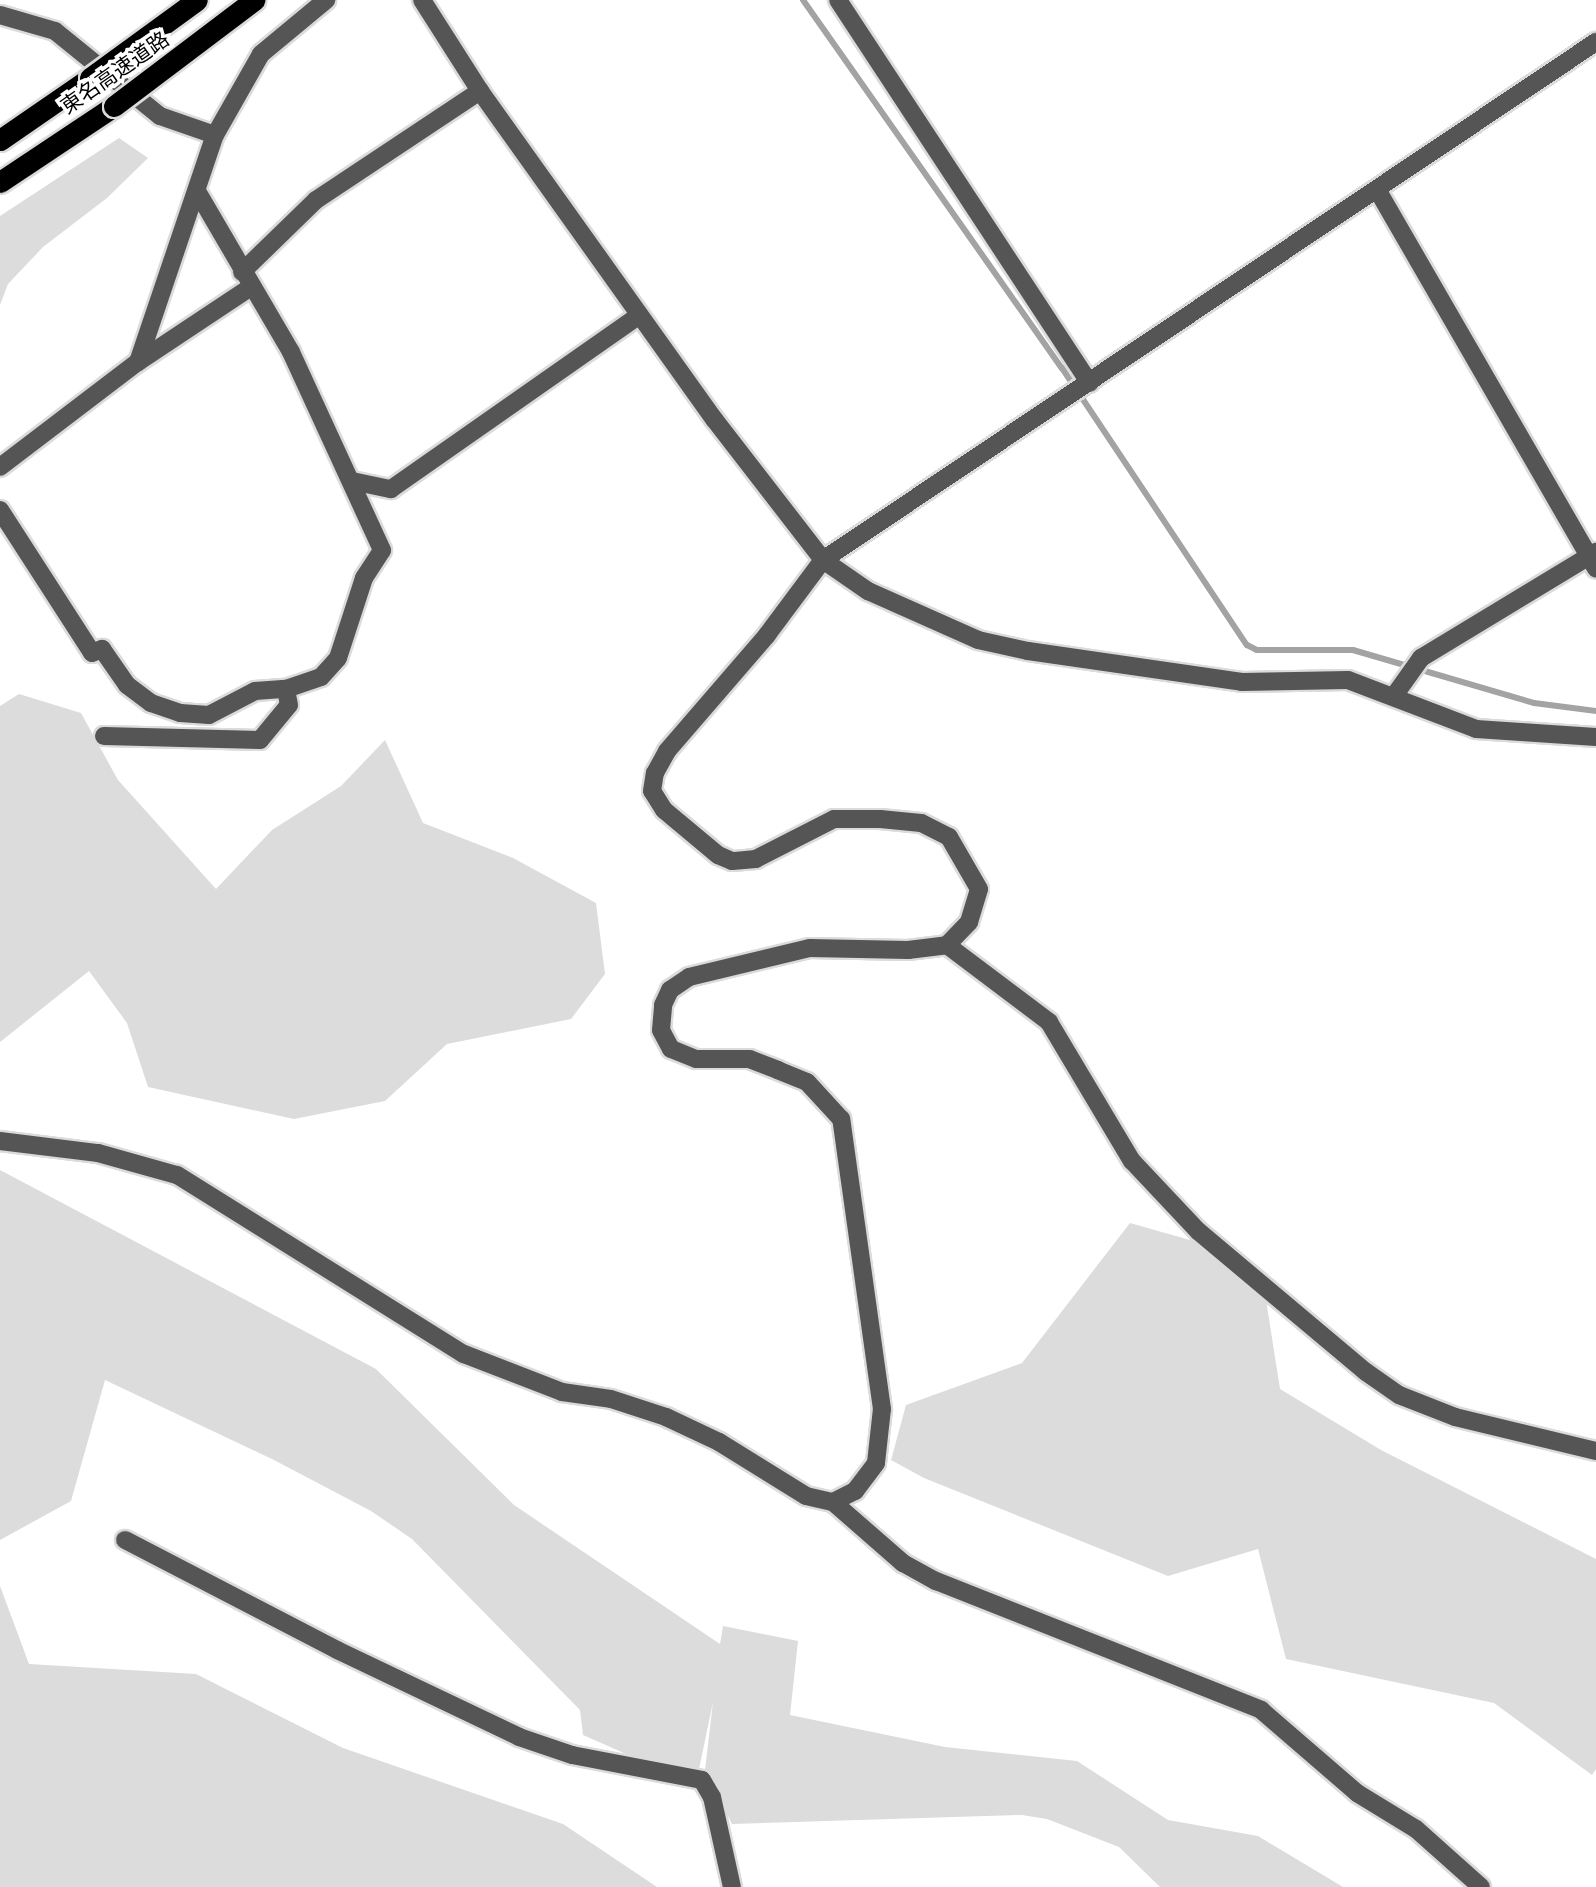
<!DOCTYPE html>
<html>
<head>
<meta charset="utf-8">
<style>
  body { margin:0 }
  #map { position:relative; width:1596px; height:1887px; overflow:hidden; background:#fff; font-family:"Source Sans 3","Noto Sans JP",sans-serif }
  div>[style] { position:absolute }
  .green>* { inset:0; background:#dcdcdc }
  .stream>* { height:6px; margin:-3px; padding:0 3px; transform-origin:3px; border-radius:3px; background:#a3a3a3 }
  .roads { filter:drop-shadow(2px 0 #dbdbdb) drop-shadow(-2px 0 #dbdbdb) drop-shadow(0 2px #dbdbdb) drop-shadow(0 -2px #dbdbdb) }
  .minor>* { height:18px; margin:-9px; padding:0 9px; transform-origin:9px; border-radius:9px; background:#555 }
  .highway>* { height:21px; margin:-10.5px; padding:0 10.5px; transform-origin:10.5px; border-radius:10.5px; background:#000 }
  .bridges { filter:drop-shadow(2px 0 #dbdbdb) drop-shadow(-2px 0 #dbdbdb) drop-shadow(0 2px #dbdbdb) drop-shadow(0 -2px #dbdbdb) }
  .highway-bridge>* { height:21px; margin:-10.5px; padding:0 10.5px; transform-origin:10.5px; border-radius:10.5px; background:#000 }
  span { translate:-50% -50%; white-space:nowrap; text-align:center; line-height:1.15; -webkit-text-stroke:7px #fff; paint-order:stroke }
  .street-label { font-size:21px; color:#000 }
</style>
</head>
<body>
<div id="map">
  <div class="green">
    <div style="clip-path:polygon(119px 138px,148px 158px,107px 198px,43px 247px,8px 284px,0 305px,0 216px)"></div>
    <div style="clip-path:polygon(19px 694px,81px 713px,118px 780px,216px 889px,272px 830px,341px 786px,385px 740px,423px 823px,513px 858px,596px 903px,605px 974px,571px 1019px,447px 1044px,385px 1101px,294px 1119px,148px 1087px,127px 1023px,89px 971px,0 1042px,0 706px)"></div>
    <div style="clip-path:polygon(0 1170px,376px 1369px,514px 1505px,720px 1644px,723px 1626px,798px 1641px,790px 1715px,945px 1747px,1077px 1761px,1168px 1820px,1258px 1836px,1343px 1887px,1160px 1887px,1119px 1847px,1047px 1819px,1022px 1815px,732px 1824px,705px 1770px,713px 1702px,697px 1779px,660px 1769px,583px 1735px,580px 1710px,412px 1539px,371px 1511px,272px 1459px,105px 1380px,71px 1501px,0 1540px)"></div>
    <div style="clip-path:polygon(1130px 1223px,1197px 1242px,1240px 1278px,1264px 1287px,1280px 1389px,1381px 1450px,1596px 1559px,1596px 1769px,1592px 1775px,1494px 1703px,1286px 1659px,1258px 1549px,1168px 1576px,924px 1478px,891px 1460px,906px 1405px,1022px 1363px)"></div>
    <div style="clip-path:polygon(0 1586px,29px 1664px,196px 1674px,343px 1748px,563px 1824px,657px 1887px,0 1887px)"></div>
  </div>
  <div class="stream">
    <div style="left:803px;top:0;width:450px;rotate:54.9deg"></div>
    <div style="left:1062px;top:368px;width:333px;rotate:56.3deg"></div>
    <div style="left:1247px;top:645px;width:11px;rotate:27deg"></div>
    <div style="left:1257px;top:650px;width:96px"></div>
    <div style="left:1353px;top:650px;width:189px;rotate:16.3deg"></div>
    <div style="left:1534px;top:703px;width:63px;rotate:7.4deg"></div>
  </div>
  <div class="roads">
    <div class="minor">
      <div style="left:422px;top:0;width:108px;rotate:57.5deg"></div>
      <div style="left:480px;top:91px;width:403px;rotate:54.5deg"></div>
      <div style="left:714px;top:419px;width:178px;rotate:52.3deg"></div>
      <div style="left:823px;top:560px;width:55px;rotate:34.6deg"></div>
      <div style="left:868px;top:591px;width:120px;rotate:24deg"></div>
      <div style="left:978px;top:640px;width:51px;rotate:12.4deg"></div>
      <div style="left:1028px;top:651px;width:216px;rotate:8.2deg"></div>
      <div style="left:1242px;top:682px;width:106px;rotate:-1.1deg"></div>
      <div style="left:1348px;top:680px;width:137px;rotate:20.9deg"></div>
      <div style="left:1476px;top:729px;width:120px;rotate:3.8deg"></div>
      <div style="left:838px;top:0;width:458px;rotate:56.7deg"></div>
      <div style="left:0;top:15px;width:57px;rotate:16.2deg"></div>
      <div style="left:55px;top:31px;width:135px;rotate:39deg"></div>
      <div style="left:160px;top:116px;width:58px;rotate:19.1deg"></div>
      <div style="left:1378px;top:191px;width:436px;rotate:60deg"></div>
      <div style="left:242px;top:272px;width:103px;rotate:-44.2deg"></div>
      <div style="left:316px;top:200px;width:197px;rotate:-33.6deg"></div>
      <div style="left:138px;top:362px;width:136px;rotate:-33.6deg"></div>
      <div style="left:0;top:467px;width:173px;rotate:-37.3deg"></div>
      <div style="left:138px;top:362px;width:240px;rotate:-71.3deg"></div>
      <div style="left:215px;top:135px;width:93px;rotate:-60.4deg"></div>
      <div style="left:261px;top:54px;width:85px;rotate:-39.7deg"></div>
      <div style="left:352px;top:481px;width:40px;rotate:12deg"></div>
      <div style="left:391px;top:489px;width:302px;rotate:-35deg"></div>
      <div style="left:0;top:510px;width:170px;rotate:57.2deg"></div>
      <div style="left:92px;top:653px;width:11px;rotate:-22deg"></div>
      <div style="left:102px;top:649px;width:44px;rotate:55.2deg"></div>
      <div style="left:127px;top:685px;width:30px;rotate:37deg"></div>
      <div style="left:151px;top:703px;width:31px;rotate:19deg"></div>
      <div style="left:180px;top:713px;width:29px;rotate:4deg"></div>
      <div style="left:209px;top:715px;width:52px;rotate:-27.6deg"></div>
      <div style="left:255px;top:691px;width:31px;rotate:-4deg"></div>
      <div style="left:1394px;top:696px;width:47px;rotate:-54.6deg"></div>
      <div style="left:1421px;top:658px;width:205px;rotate:-31.2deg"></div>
      <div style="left:104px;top:736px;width:156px;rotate:1.5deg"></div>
      <div style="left:260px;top:740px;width:45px;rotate:-50.4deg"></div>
      <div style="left:289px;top:705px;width:16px;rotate:-101deg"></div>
      <div style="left:286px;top:689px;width:37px;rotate:-19deg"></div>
      <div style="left:321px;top:677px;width:25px;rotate:-48deg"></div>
      <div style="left:338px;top:658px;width:84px;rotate:-72deg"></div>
      <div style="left:364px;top:578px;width:33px;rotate:-57deg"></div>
      <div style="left:382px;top:550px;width:218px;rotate:-114.7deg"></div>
      <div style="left:291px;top:352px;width:184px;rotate:-120.3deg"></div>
      <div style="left:947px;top:945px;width:128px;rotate:37deg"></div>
      <div style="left:1049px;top:1022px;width:162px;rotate:59.2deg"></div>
      <div style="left:1132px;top:1161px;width:96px;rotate:46.7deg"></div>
      <div style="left:1198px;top:1231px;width:219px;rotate:40deg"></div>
      <div style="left:1366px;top:1372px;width:40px;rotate:34.9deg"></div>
      <div style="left:1399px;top:1395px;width:60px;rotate:21.4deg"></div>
      <div style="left:1455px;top:1417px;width:145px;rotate:13.6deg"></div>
      <div style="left:0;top:1141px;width:99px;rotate:7deg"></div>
      <div style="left:98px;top:1153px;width:82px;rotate:15.6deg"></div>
      <div style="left:177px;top:1175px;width:338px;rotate:32deg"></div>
      <div style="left:464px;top:1354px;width:105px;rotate:21.2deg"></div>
      <div style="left:562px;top:1392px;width:49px;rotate:8.1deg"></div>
      <div style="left:611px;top:1399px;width:58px;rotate:18.1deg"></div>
      <div style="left:666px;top:1417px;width:59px;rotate:25.3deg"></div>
      <div style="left:719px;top:1442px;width:102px;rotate:31.8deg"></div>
      <div style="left:806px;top:1496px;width:28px;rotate:13deg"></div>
      <div style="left:833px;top:1502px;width:25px;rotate:-27deg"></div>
      <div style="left:855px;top:1491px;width:35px;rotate:-53deg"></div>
      <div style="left:876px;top:1463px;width:54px;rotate:-83.7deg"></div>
      <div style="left:882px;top:1409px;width:293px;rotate:-98deg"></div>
      <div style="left:841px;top:1119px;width:50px;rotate:-132.6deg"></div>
      <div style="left:807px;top:1082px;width:31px;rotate:-158deg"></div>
      <div style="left:778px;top:1070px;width:30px;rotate:-159deg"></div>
      <div style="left:750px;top:1059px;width:54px;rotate:180deg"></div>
      <div style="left:696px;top:1059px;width:27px;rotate:-158deg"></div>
      <div style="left:671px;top:1049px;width:21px;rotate:-118deg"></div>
      <div style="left:661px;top:1030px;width:25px;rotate:-85deg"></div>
      <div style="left:663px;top:1005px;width:17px;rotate:-65deg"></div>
      <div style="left:670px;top:990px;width:23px;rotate:-34deg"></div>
      <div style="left:689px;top:977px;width:124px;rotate:-13.5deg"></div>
      <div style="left:810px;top:948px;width:98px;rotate:1.2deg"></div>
      <div style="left:908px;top:950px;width:39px;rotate:-7deg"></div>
      <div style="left:947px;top:945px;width:32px;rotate:-46deg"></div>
      <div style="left:969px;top:922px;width:34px;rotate:-73deg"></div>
      <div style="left:979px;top:889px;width:60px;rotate:-120deg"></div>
      <div style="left:949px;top:837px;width:31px;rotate:-153deg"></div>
      <div style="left:921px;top:823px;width:41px;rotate:-174.4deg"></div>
      <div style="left:880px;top:819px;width:46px;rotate:180deg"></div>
      <div style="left:834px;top:819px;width:88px;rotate:152.9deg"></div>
      <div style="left:756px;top:859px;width:24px;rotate:175deg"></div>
      <div style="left:732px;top:861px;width:15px;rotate:-157deg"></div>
      <div style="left:718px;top:855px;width:70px;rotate:-140.2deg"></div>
      <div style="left:664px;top:810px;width:22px;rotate:-122deg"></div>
      <div style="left:652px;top:791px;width:18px;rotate:-81deg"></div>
      <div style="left:655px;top:773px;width:25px;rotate:-61deg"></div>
      <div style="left:667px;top:751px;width:153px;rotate:-49.2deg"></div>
      <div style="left:767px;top:635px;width:94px;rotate:-53.3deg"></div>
      <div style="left:823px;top:560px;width:931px;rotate:-33.83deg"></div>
      <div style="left:833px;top:1502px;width:93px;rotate:41.1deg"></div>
      <div style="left:903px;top:1563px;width:38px;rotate:29deg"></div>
      <div style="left:936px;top:1581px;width:350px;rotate:21.6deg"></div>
      <div style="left:1261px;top:1710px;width:127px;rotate:40.8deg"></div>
      <div style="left:1357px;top:1793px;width:69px;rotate:31.4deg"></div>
      <div style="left:1416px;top:1829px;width:87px;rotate:41.7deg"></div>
      <div style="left:125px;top:1540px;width:239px;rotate:27.4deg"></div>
      <div style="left:337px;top:1650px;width:202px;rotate:25.5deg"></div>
      <div style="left:519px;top:1737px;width:56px;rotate:18.8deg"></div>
      <div style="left:572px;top:1755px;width:132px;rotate:10.9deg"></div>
      <div style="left:702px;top:1780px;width:20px;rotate:60deg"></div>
      <div style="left:712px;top:1797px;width:92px;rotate:77.5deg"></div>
    </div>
    <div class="highway">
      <div style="left:0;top:140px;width:109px;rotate:-34.6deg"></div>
      <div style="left:0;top:182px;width:137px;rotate:-33.7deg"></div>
    </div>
  </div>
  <div class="bridges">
    <div class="highway-bridge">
      <div style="left:90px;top:78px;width:132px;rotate:-36.1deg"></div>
      <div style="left:114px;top:106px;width:176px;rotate:-37.1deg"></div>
    </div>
  </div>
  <div class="street-label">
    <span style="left:115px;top:73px;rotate:-35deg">東名高速道路</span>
  </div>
</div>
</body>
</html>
